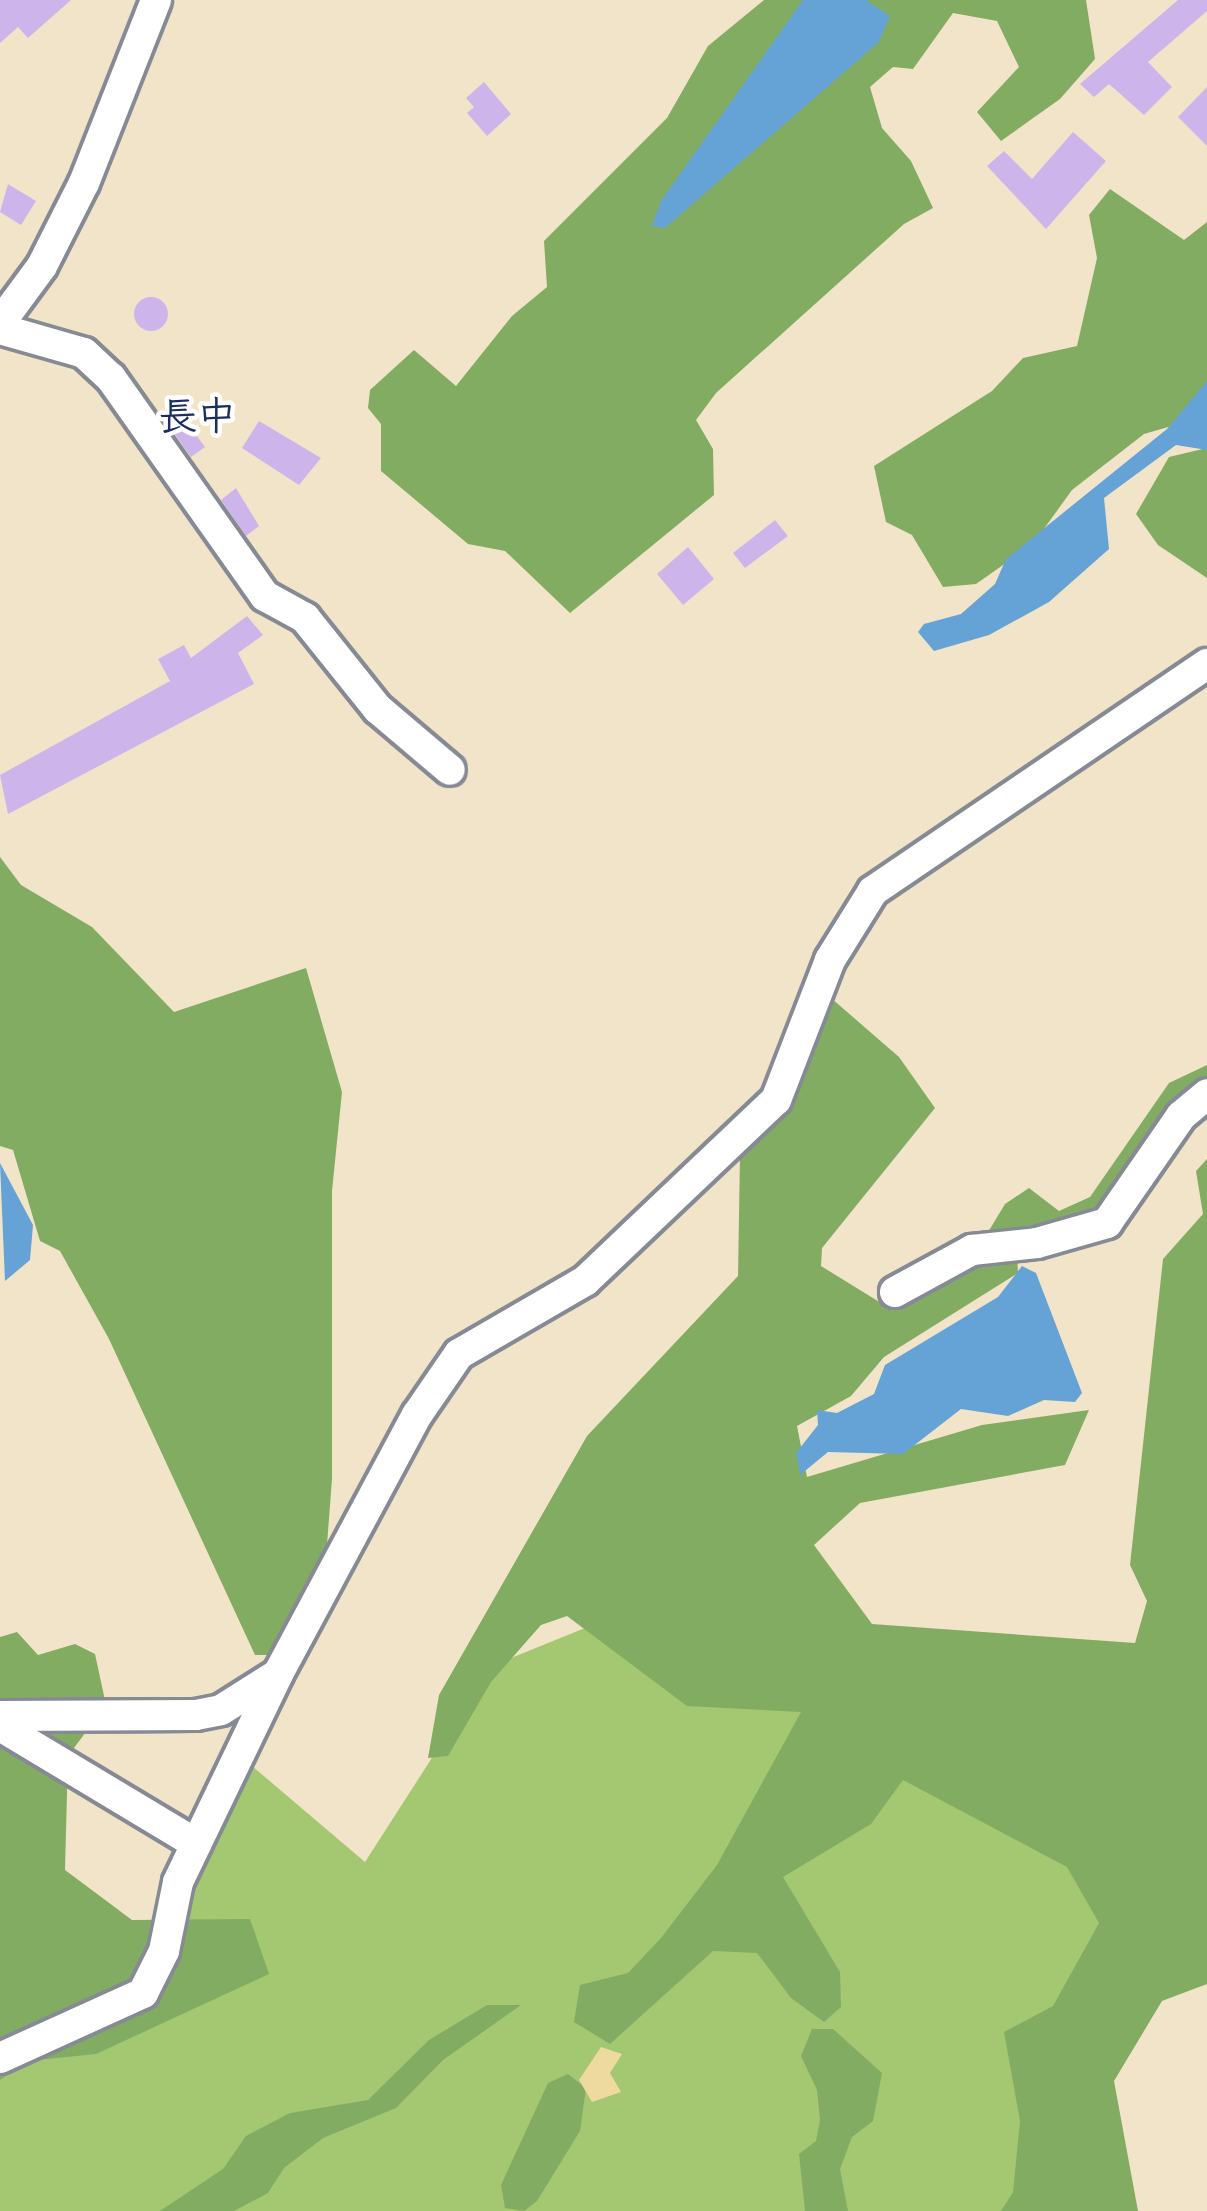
<!DOCTYPE html>
<html>
<head>
<meta charset="utf-8">
<style>
  body { margin:0 }
  #map { position:relative; width:1207px; height:2211px; overflow:hidden; background:#f2e4c9; font-family:Sriracha,"Klee One",sans-serif }
  div>[style] { position:absolute }
  .green>* { inset:0; background:#a4c771 }
  .forest>* { inset:0; background:#83ac63 }
  .sand>* { inset:0; background:#eeda9e }
  .water>* { inset:0; background:#65a3d7 }
  .building>* { inset:0; background:#cdb5eb }
  .round { border-radius:50% }
  .roads { filter:drop-shadow(3px 0 #868a94) drop-shadow(-3px 0 #868a94) drop-shadow(0 3px #868a94) drop-shadow(0 -3px #868a94) }
  .minor>* { height:30px; margin:-15px; padding:0 15px; transform-origin:15px; border-radius:15px; background:#fff }
  span { translate:-50% -50%; white-space:nowrap; text-align:center; line-height:1.15; -webkit-text-stroke:9px #fff; paint-order:stroke }
  .neighbourhood-label { font-size:39px; color:#1b2f5e; font-weight:700 }
</style>
</head>
<body>
<div id="map">
  <div class="green">
    <div style="clip-path:polygon(585px 1628px,907px 1734px,1111px 1898px,1026px 2211px,0 2211px,0 2031px,158px 1929px,252px 1766px,365px 1862px,491px 1666px)"></div>
  </div>
  <div class="forest">
    <div style="clip-path:polygon(764px 0,1086px 0,1095px 59px,1060px 99px,1001px 141px,977px 112px,1019px 67px,997px 21px,953px 13px,913px 69px,893px 67px,870px 87px,882px 128px,911px 161px,933px 208px,904px 224px,716px 393px,696px 420px,713px 449px,714px 495px,570px 613px,505px 551px,468px 544px,381px 471px,381px 424px,368px 408px,370px 390px,414px 350px,456px 386px,512px 316px,547px 287px,544px 241px,667px 118px,708px 46px)"></div>
    <div style="clip-path:polygon(1110px 189px,1184px 240px,1207px 222px,1207px 406px,1196px 419px,1144px 434px,1072px 490px,1033px 544px,976px 584px,943px 587px,912px 535px,886px 522px,874px 466px,992px 391px,1023px 358px,1077px 346px,1097px 258px,1089px 215px)"></div>
    <div style="clip-path:polygon(1207px 448px,1207px 578px,1158px 545px,1136px 514px,1169px 457px)"></div>
    <div style="clip-path:polygon(0 857px,21px 885px,92px 927px,174px 1012px,306px 968px,342px 1092px,332px 1191px,332px 1479px,326px 1558px,280px 1655px,255px 1655px,109px 1339px,60px 1251px,40px 1241px,13px 1150px,0 1146px)"></div>
    <div style="clip-path:polygon(831px 998px,899px 1057px,935px 1108px,822px 1248px,821px 1266px,881px 1303px,976px 1252px,1005px 1204px,1029px 1188px,1059px 1211px,1090px 1197px,1169px 1083px,1207px 1065px,1207px 1087px,1117px 1196px,1017px 1252px,1018px 1273px,884px 1357px,851px 1396px,797px 1426px,807px 1477px,982px 1425px,1089px 1410px,1065px 1465px,860px 1503px,814px 1545px,872px 1624px,1135px 1643px,1147px 1601px,1130px 1565px,1163px 1259px,1203px 1214px,1196px 1171px,1207px 1159px,1207px 1984px,1162px 2001px,1114px 2081px,1138px 2211px,1001px 2211px,1013px 2192px,1020px 2121px,1004px 2032px,1053px 2006px,1099px 1923px,1067px 1867px,903px 1780px,871px 1824px,783px 1877px,840px 1972px,841px 2007px,824px 2022px,791px 1998px,757px 1953px,713px 1951px,610px 2044px,574px 2022px,580px 1985px,628px 1973px,661px 1938px,717px 1865px,801px 1712px,687px 1706px,567px 1616px,541px 1625px,491px 1682px,448px 1756px,428px 1758px,439px 1695px,587px 1436px,738px 1276px,740px 1155px,788px 1105px)"></div>
    <div style="clip-path:polygon(17px 1632px,38px 1655px,75px 1644px,95px 1654px,106px 1705px,68px 1756px,65px 1870px,132px 1920px,250px 1919px,269px 1974px,96px 2054px,28px 2061px,0 2080px,0 1637px)"></div>
    <div style="clip-path:polygon(487px 2005px,521px 2005px,443px 2060px,396px 2108px,323px 2138px,284px 2168px,268px 2193px,234px 2211px,160px 2211px,223px 2169px,246px 2136px,290px 2113px,368px 2100px,429px 2040px)"></div>
    <div style="clip-path:polygon(812px 2029px,833px 2029px,882px 2073px,873px 2121px,852px 2137px,840px 2169px,848px 2211px,805px 2211px,799px 2154px,816px 2141px,820px 2120px,817px 2090px,801px 2056px)"></div>
    <div style="clip-path:polygon(568px 2074px,586px 2088px,580px 2131px,537px 2201px,524px 2211px,505px 2208px,501px 2185px,548px 2083px)"></div>
  </div>
  <div class="sand">
    <div style="clip-path:polygon(601px 2047px,622px 2054px,610px 2073px,621px 2092px,592px 2102px,579px 2080px)"></div>
  </div>
  <div class="water">
    <div style="clip-path:polygon(803px 0,866px 0,890px 16px,879px 42px,665px 228px,652px 226px,661px 201px)"></div>
    <div style="clip-path:polygon(1207px 381px,1207px 450px,1176px 445px,1104px 498px,1109px 549px,1049px 602px,989px 635px,934px 651px,918px 632px,924px 624px,961px 614px,995px 584px,1006px 559px,1167px 429px)"></div>
    <div style="clip-path:polygon(0 1163px,33px 1225px,30px 1260px,5px 1281px)"></div>
    <div style="clip-path:polygon(1022px 1266px,1036px 1273px,1082px 1393px,1075px 1402px,1044px 1400px,1008px 1416px,961px 1409px,903px 1454px,828px 1452px,800px 1475px,796px 1453px,818px 1425px,817px 1410px,837px 1413px,874px 1394px,885px 1365px,998px 1297px)"></div>
  </div>
  <div class="building">
    <div style="clip-path:polygon(0 0,71px 0,28px 38px,18px 27px,0 43px)"></div>
    <div style="clip-path:polygon(1178px 0,1207px 0,1207px 11px,1148px 62px,1172px 87px,1144px 115px,1109px 84px,1094px 97px,1080px 84px)"></div>
    <div style="clip-path:polygon(484px 82px,511px 114px,487px 136px,467px 113px,474px 107px,466px 98px)"></div>
    <div style="clip-path:polygon(1207px 87px,1207px 146px,1178px 117px)"></div>
    <div style="clip-path:polygon(1073px 132px,1106px 161px,1046px 229px,987px 166px,1004px 151px,1032px 179px)"></div>
    <div style="clip-path:polygon(8px 184px,36px 201px,21px 225px,0 212px)"></div>
    <div class="round" style="left:134px;top:297px;width:34px;height:34px"></div>
    <div style="clip-path:polygon(174px 405px,205px 447px,191px 457px,161px 415px)"></div>
    <div style="clip-path:polygon(259px 421px,321px 458px,299px 485px,242px 448px)"></div>
    <div style="clip-path:polygon(236px 488px,259px 526px,246px 536px,221px 500px)"></div>
    <div style="clip-path:polygon(775px 520px,788px 536px,745px 568px,733px 553px)"></div>
    <div style="clip-path:polygon(688px 547px,714px 579px,683px 605px,657px 574px)"></div>
    <div style="clip-path:polygon(247px 616px,263px 635px,238px 653px,254px 684px,8px 814px,0 775px,170px 681px,158px 659px,184px 645px,191px 658px)"></div>
  </div>
  <div class="roads">
    <div class="minor">
      <div style="left:0;top:323px;width:71px;rotate:-53.6deg"></div>
      <div style="left:42px;top:266px;width:93px;rotate:-63.2deg"></div>
      <div style="left:84px;top:183px;width:197px;rotate:-68.5deg"></div>
      <div style="left:0;top:329px;width:87px;rotate:15.9deg"></div>
      <div style="left:84px;top:353px;width:37px;rotate:43deg"></div>
      <div style="left:111px;top:378px;width:267px;rotate:54.8deg"></div>
      <div style="left:265px;top:596px;width:46px;rotate:28.8deg"></div>
      <div style="left:305px;top:618px;width:117px;rotate:51.3deg"></div>
      <div style="left:378px;top:709px;width:94px;rotate:40.3deg"></div>
      <div style="left:895px;top:1292px;width:88px;rotate:-28.6deg"></div>
      <div style="left:972px;top:1250px;width:65px;rotate:-6.1deg"></div>
      <div style="left:1037px;top:1243px;width:73px;rotate:-15.9deg"></div>
      <div style="left:1107px;top:1223px;width:130px;rotate:-55.3deg"></div>
      <div style="left:1181px;top:1116px;width:34px;rotate:-40deg"></div>
      <div style="left:0;top:1716px;width:196px;rotate:-0.3deg"></div>
      <div style="left:196px;top:1715px;width:25px;rotate:-11deg"></div>
      <div style="left:221px;top:1710px;width:67px;rotate:-32.3deg"></div>
      <div style="left:0;top:1726px;width:229px;rotate:31deg"></div>
      <div style="left:0;top:2058px;width:157px;rotate:-24.4deg"></div>
      <div style="left:143px;top:1993px;width:47px;rotate:-63.4deg"></div>
      <div style="left:164px;top:1951px;width:70px;rotate:-78.5deg"></div>
      <div style="left:178px;top:1882px;width:231px;rotate:-64.3deg"></div>
      <div style="left:278px;top:1674px;width:294px;rotate:-61.8deg"></div>
      <div style="left:417px;top:1415px;width:74px;rotate:-55.5deg"></div>
      <div style="left:459px;top:1354px;width:146px;rotate:-30.1deg"></div>
      <div style="left:585px;top:1281px;width:263px;rotate:-43.5deg"></div>
      <div style="left:776px;top:1100px;width:150px;rotate:-68.9deg"></div>
      <div style="left:830px;top:960px;width:81px;rotate:-58.1deg"></div>
      <div style="left:873px;top:891px;width:404px;rotate:-34.2deg"></div>
    </div>
  </div>
  <div class="neighbourhood-label">
    <span style="left:197px;top:416px">長中</span>
  </div>
</div>
</body>
</html>
